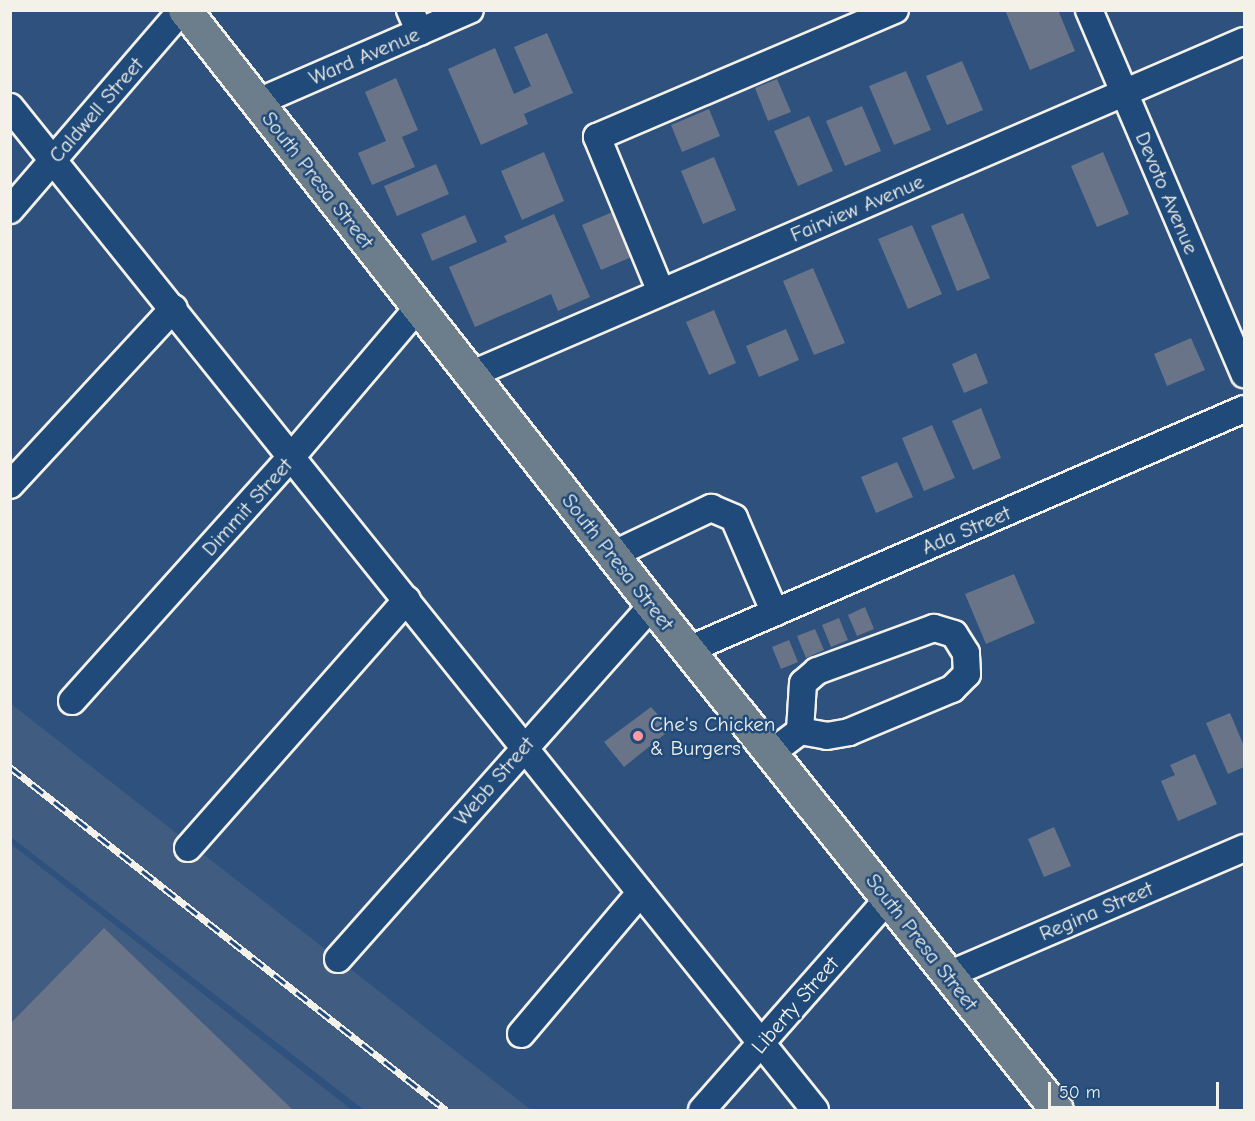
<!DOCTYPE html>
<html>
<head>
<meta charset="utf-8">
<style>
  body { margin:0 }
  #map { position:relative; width:1255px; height:1121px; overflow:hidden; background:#2e527d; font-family:"Comic Neue",sans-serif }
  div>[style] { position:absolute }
  .built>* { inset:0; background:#405c80 }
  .building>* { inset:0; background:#697488 }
  .roads { filter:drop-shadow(2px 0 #f4f1e8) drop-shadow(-2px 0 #f4f1e8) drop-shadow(0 2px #f4f1e8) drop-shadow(0 -2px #f4f1e8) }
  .minor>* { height:26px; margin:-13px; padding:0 13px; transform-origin:13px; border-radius:13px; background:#1f4a7a }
  .major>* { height:32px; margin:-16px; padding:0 16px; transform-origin:16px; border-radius:16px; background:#6c7d8c }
  .rail>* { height:7px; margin-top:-3.5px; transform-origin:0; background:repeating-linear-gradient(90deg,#1f4a7a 0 14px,#f4f1e8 0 28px); box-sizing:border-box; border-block:2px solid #f4f1e8 }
  .dots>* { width:16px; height:16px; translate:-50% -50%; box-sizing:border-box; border:3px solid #1f4a7a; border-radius:50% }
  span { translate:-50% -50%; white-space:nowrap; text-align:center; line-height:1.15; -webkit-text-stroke:5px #1f4a7a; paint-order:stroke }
  .street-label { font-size:21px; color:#f4f1e8 }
  .poi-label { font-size:21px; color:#f4f1e8 }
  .left { translate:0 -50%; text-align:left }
  .frame { position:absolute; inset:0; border:12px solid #f4f1e8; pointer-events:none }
  .scale { position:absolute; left:1048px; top:1082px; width:171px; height:27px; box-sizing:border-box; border:3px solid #f4f1e8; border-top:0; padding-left:8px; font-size:18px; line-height:21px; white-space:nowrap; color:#f4f1e8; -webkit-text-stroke:4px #1f4a7a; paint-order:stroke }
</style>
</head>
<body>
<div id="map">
  <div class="built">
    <div style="clip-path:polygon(10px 703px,531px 1110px,364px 1110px,11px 837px)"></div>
    <div style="clip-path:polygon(11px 844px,352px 1110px,11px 1110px)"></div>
  </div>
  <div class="building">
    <div style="clip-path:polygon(1005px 10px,1058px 10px,1075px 51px,1030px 70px)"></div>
    <div style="clip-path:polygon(547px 33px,573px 93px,524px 114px,528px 124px,481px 145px,448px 69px,495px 48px,514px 94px,531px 86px,514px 47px)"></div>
    <div style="clip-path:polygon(962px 61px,983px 110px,947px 125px,926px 76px)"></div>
    <div style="clip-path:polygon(906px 71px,931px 130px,894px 145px,869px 86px)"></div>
    <div style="clip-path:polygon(396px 78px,418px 130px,402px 137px,415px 167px,372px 185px,358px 153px,386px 141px,365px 92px)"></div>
    <div style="clip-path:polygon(777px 79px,791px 112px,768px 121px,755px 88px)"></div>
    <div style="clip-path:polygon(862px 106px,881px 151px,845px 166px,826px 121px)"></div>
    <div style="clip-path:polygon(709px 109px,720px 136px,682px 152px,671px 125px)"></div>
    <div style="clip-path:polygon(809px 116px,833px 171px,798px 186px,774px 131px)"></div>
    <div style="clip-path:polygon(544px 152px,564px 201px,522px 220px,501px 171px)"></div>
    <div style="clip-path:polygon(1103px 152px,1129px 214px,1097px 227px,1071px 166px)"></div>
    <div style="clip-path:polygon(714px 157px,736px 210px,703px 224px,681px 171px)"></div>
    <div style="clip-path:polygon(436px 164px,449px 194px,397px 216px,384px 186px)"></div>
    <div style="clip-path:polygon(622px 208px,641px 253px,601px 270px,582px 225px)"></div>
    <div style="clip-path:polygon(963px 213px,990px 278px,957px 291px,931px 226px)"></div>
    <div style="clip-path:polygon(554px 214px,590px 297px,558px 311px,551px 294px,475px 327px,449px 267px,507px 242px,504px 236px)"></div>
    <div style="clip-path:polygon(465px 215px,477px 242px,432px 261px,421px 234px)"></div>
    <div style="clip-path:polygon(912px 225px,942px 294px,908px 309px,878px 239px)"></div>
    <div style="clip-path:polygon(813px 268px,845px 343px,814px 355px,783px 281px)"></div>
    <div style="clip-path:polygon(714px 310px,736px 363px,709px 375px,686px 322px)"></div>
    <div style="clip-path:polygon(786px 329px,799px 360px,759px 377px,746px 346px)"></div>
    <div style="clip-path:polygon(1191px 338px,1205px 370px,1167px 386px,1154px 354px)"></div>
    <div style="clip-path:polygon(976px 353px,988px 383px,964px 393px,952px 364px)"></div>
    <div style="clip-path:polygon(981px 408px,1001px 458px,973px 470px,952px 421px)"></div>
    <div style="clip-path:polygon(932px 425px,955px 478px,924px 491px,902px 438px)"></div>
    <div style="clip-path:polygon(897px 462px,913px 497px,876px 513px,861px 477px)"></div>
    <div style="clip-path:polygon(1014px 574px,1035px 623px,986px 644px,965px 594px)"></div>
    <div style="clip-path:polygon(865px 607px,874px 629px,857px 636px,848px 615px)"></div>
    <div style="clip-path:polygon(839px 618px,848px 640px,831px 647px,822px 625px)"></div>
    <div style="clip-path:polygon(815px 629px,824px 650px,806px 658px,797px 636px)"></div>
    <div style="clip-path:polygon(789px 640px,798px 662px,781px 669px,772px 647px)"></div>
    <div style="clip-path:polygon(651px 707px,671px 729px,624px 767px,604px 742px)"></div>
    <div style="clip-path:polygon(1230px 713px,1244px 746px,1244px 767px,1228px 774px,1206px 723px)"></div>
    <div style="clip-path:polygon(1195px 754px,1217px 804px,1178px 821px,1161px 781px,1175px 775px,1170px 765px)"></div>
    <div style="clip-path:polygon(1054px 827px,1071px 866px,1044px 877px,1028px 839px)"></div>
    <div style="clip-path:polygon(104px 928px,293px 1110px,10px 1110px,10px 1024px)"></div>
  </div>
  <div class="roads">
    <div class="minor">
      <div style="left:410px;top:10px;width:24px;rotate:66deg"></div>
      <div style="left:1089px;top:10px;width:396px;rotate:66.9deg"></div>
      <div style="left:258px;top:102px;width:231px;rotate:-23.5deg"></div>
      <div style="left:10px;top:107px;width:1286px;rotate:51.25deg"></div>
      <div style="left:10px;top:210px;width:264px;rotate:-49.3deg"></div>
      <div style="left:661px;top:292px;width:168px;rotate:-112.4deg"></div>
      <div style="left:597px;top:137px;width:324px;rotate:-23.1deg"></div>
      <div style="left:470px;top:375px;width:843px;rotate:-23.34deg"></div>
      <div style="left:10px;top:485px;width:241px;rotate:-47.2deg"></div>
      <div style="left:612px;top:555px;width:110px;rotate:-25.4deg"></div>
      <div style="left:711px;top:508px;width:25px;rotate:23deg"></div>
      <div style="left:734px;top:518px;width:103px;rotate:66.7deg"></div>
      <div style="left:688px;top:650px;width:606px;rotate:-23.43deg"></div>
      <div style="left:72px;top:701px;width:331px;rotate:-48.1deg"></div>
      <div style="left:293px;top:455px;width:192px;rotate:-49.7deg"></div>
      <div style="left:771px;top:753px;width:36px;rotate:-37deg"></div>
      <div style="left:800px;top:731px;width:27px;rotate:10deg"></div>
      <div style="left:827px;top:736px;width:22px;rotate:-10deg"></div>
      <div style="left:849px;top:732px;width:112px;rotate:-22.7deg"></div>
      <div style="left:952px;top:689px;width:21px;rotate:-45deg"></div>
      <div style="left:967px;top:674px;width:21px;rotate:-93deg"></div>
      <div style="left:966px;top:653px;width:22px;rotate:-122deg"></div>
      <div style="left:954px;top:634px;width:21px;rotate:-163deg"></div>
      <div style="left:934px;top:628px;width:125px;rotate:159.8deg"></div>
      <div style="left:817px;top:671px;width:18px;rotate:139deg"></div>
      <div style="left:803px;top:683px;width:48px;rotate:93.6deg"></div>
      <div style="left:188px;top:848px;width:331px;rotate:-48.6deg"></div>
      <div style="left:338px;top:959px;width:473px;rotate:-48.4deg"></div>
      <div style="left:948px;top:975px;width:322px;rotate:-23.2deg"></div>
      <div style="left:521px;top:1034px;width:185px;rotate:-49.8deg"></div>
      <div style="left:702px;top:1110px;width:281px;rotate:-48.6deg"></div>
    </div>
    <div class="major">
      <div style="left:185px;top:10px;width:756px;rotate:51.87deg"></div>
      <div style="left:652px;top:605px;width:647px;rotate:51.27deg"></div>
    </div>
  </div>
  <div class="rail">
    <div style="left:10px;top:767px;width:555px;rotate:38.19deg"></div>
  </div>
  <div class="dots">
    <div style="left:638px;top:736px;background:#ff9aa2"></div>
  </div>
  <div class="street-label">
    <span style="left:364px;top:56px;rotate:-23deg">Ward Avenue</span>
    <span style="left:96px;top:110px;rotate:-49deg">Caldwell Street</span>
    <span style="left:318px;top:180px;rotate:52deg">South Presa Street</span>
    <span style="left:1167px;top:193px;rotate:67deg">Devoto Avenue</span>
    <span style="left:857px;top:208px;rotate:-23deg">Fairview Avenue</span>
    <span style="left:247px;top:507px;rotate:-48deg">Dimmit Street</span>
    <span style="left:966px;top:530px;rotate:-23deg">Ada Street</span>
    <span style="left:618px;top:562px;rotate:52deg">South Presa Street</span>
    <span style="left:494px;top:781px;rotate:-49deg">Webb Street</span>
    <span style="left:1096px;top:911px;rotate:-23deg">Regina Street</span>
    <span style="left:922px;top:942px;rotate:52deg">South Presa Street</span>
    <span style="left:795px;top:1005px;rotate:-49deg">Liberty Street</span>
  </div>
  <div class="poi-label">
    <span class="left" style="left:650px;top:736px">Che's Chicken<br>&amp; Burgers</span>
  </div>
  <div class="frame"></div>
  <div class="scale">50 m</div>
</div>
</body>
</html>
